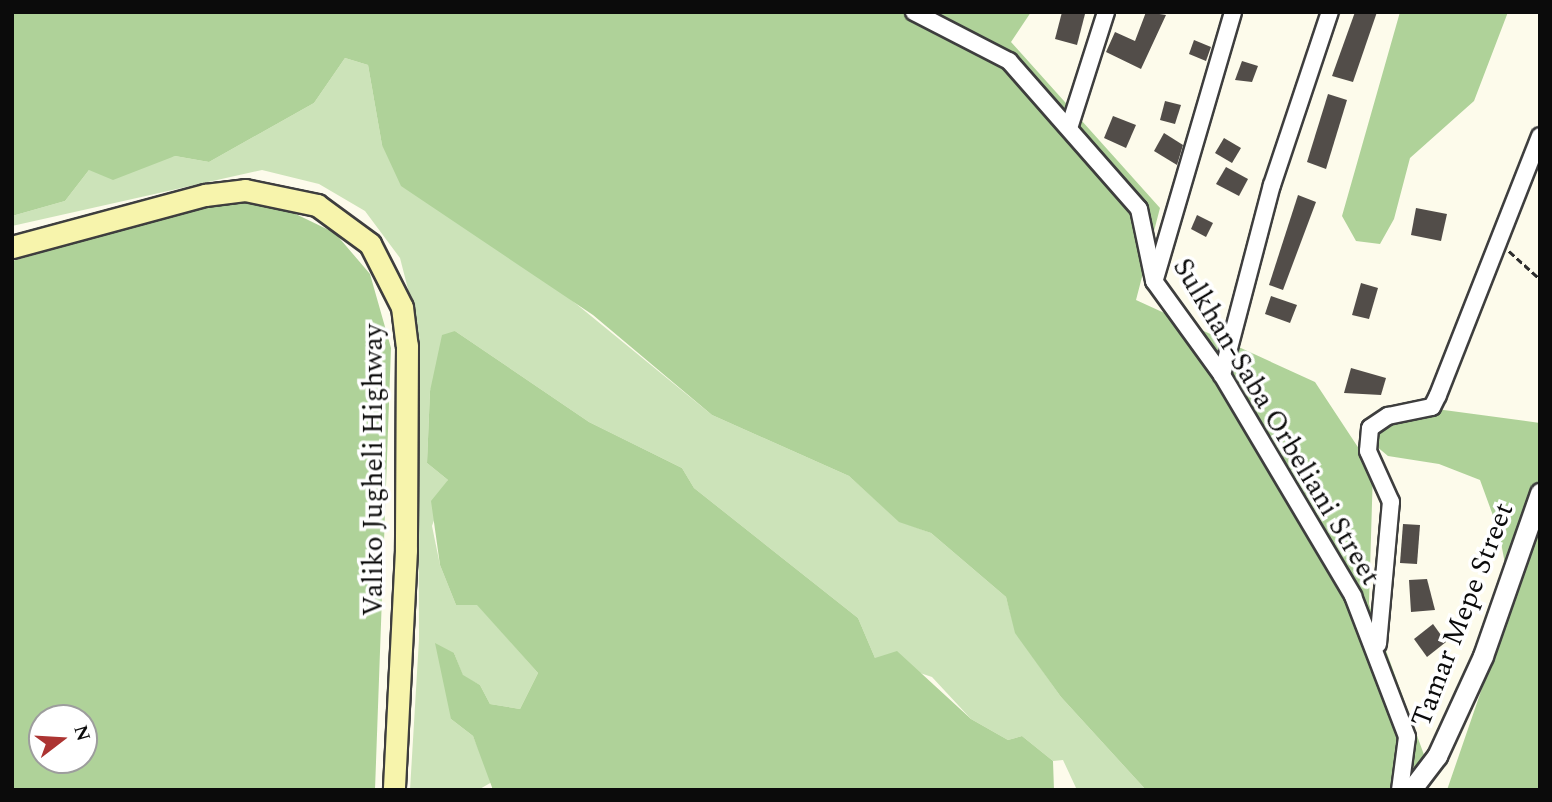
<!DOCTYPE html>
<html>
<head>
<meta charset="utf-8">
<style>
  body { margin:0 }
  #map { position:relative; width:1552px; height:802px; overflow:hidden; background:#fdfbeb; font-family:Spectral,serif }
  div>[style] { position:absolute }
  .green>* { inset:0; background:#cce3b9 }
  .forest>* { inset:0; background:#afd299 }
  .building>* { inset:0; background:#524d49 }
  .path>* { height:2.5px; margin-top:-1.25px; transform-origin:0; background:repeating-linear-gradient(90deg,#2d2d2d 0 7px,transparent 0 10.5px) }
  .roads { filter:drop-shadow(2px 0 #3e3e3e) drop-shadow(-2px 0 #3e3e3e) drop-shadow(0 2px #3e3e3e) drop-shadow(0 -2px #3e3e3e) }
  .minor>* { height:16px; margin:-8px; padding:0 8px; transform-origin:8px; border-radius:8px; background:#fff }
  .tertiary>* { height:19px; margin:-9.5px; padding:0 9.5px; transform-origin:9.5px; border-radius:9.5px; background:#fff }
  .secondary>* { height:21px; margin:-10.5px; padding:0 10.5px; transform-origin:10.5px; border-radius:10.5px; background:#f7f4ac }
  span { translate:-50% -50%; white-space:nowrap; text-align:center; line-height:1.15; -webkit-text-stroke:7px #fff; paint-order:stroke }
  .street-label { font-size:28px; color:#0b0b0b }
  .frame { position:absolute; inset:0; border:14px solid #0b0b0b; pointer-events:none }
  .north { position:absolute; left:28px; top:704px; width:70px; height:70px; box-sizing:border-box; background:#fff; border:2px solid #9d9d9d; border-radius:50%; rotate:73deg; font-size:19px; font-weight:700; line-height:28px; text-align:center; color:#0b0b0b }
  .north::after { content:''; display:block; margin:auto; width:24px; height:32px; background:#ac3432; clip-path:polygon(50% 0,100% 100%,50% 72%,0 100%) }
</style>
</head>
<body>
<div id="map">
  <div class="green">
    <div style="clip-path:polygon(345px 58px,368px 65px,382px 145px,712px 415px,849px 476px,899px 521px,931px 533px,1006px 597px,1016px 633px,1061px 697px,1146px 790px,1077px 790px,1063px 760px,1053px 761px,1022px 736px,1008px 740px,971px 719px,932px 677px,875px 658px,858px 618px,694px 488px,682px 468px,589px 422px,455px 331px,430px 391px,427px 463px,448px 480px,432px 526px,440px 565px,456px 605px,477px 604px,538px 673px,520px 709px,490px 704px,480px 685px,463px 676px,454px 653px,451px 719px,473px 736px,492px 782px,478px 790px,410px 790px,419px 639px,418px 328px,400px 258px,365px 211px,319px 184px,262px 170px,12px 226px,12px 216px,65px 201px,89px 170px,175px 156px,209px 162px,314px 103px)"></div>
  </div>
  <div class="forest">
    <div style="clip-path:polygon(12px 12px,1031px 12px,1011px 42px,1160px 208px,1136px 300px,1315px 382px,1373px 470px,1369px 604px,1427px 763px,1399px 790px,1146px 790px,1061px 697px,1015px 633px,1006px 597px,931px 533px,899px 522px,849px 476px,712px 415px,593px 315px,401px 186px,382px 145px,368px 65px,345px 58px,314px 103px,209px 162px,175px 156px,113px 180px,89px 170px,65px 201px,12px 216px)"></div>
    <div style="clip-path:polygon(1400px 12px,1508px 12px,1474px 101px,1410px 158px,1394px 219px,1380px 244px,1356px 241px,1342px 216px)"></div>
    <div style="clip-path:polygon(evenodd,227px 201px,273px 203px,335px 233px,370px 274px,391px 348px,375px 790px,12px 790px,12px 261px,227px 201px,42px 718px,84px 718px,84px 760px,42px 760px,42px 718px)"></div>
    <div style="clip-path:polygon(455px 331px,589px 422px,682px 468px,694px 488px,858px 618px,875px 658px,897px 651px,971px 719px,1008px 740px,1022px 736px,1053px 761px,1054px 790px,493px 790px,473px 736px,451px 719px,435px 643px,454px 653px,463px 675px,480px 685px,490px 704px,520px 709px,538px 673px,477px 605px,456px 605px,440px 565px,431px 501px,448px 480px,427px 463px,430px 391px,442px 335px)"></div>
    <div style="clip-path:polygon(1399px 404px,1540px 423px,1540px 790px,1447px 790px,1512px 601px,1499px 532px,1480px 480px,1439px 464px,1388px 456px,1363px 435px,1366px 419px)"></div>
  </div>
  <div class="building">
    <div style="clip-path:polygon(1062px 12px,1085px 14px,1077px 45px,1055px 39px)"></div>
    <div style="clip-path:polygon(1146px 12px,1166px 15px,1141px 69px,1106px 52px,1115px 32px,1135px 41px)"></div>
    <div style="clip-path:polygon(1355px 12px,1377px 12px,1353px 82px,1332px 76px)"></div>
    <div style="clip-path:polygon(1194px 40px,1211px 47px,1206px 61px,1189px 54px)"></div>
    <div style="clip-path:polygon(1242px 61px,1258px 66px,1252px 82px,1235px 80px)"></div>
    <div style="clip-path:polygon(1328px 94px,1347px 100px,1326px 169px,1307px 162px)"></div>
    <div style="clip-path:polygon(1165px 101px,1181px 105px,1175px 124px,1160px 120px)"></div>
    <div style="clip-path:polygon(1113px 116px,1136px 125px,1126px 148px,1104px 138px)"></div>
    <div style="clip-path:polygon(1164px 133px,1183px 145px,1177px 165px,1154px 151px)"></div>
    <div style="clip-path:polygon(1224px 138px,1241px 148px,1232px 163px,1215px 153px)"></div>
    <div style="clip-path:polygon(1226px 167px,1248px 179px,1239px 196px,1216px 184px)"></div>
    <div style="clip-path:polygon(1298px 195px,1316px 202px,1283px 290px,1269px 285px)"></div>
    <div style="clip-path:polygon(1416px 208px,1447px 214px,1441px 241px,1411px 235px)"></div>
    <div style="clip-path:polygon(1197px 215px,1213px 223px,1206px 237px,1191px 229px)"></div>
    <div style="clip-path:polygon(1361px 283px,1378px 288px,1369px 319px,1352px 315px)"></div>
    <div style="clip-path:polygon(1271px 296px,1297px 305px,1290px 323px,1265px 314px)"></div>
    <div style="clip-path:polygon(1351px 368px,1386px 378px,1381px 395px,1344px 393px)"></div>
    <div style="clip-path:polygon(1403px 524px,1420px 525px,1417px 564px,1400px 563px)"></div>
    <div style="clip-path:polygon(1427px 579px,1435px 610px,1411px 612px,1409px 580px)"></div>
    <div style="clip-path:polygon(1433px 624px,1446px 642px,1427px 657px,1414px 639px)"></div>
  </div>
  <div class="path">
    <div style="left:1509px;top:251px;width:42px;rotate:42.1deg"></div>
  </div>
  <div class="roads">
    <div class="minor">
      <div style="left:914px;top:12px;width:107px;rotate:27.3deg"></div>
      <div style="left:1009px;top:61px;width:197px;rotate:48.7deg"></div>
      <div style="left:1139px;top:209px;width:74px;rotate:78.2deg"></div>
      <div style="left:1154px;top:281px;width:116px;rotate:54.1deg"></div>
      <div style="left:1222px;top:375px;width:257px;rotate:59.3deg"></div>
      <div style="left:1353px;top:596px;width:151px;rotate:69deg"></div>
      <div style="left:1407px;top:737px;width:53px;rotate:97.5deg"></div>
      <div style="left:1070px;top:125px;width:119px;rotate:-72.3deg"></div>
      <div style="left:1155px;top:279px;width:278px;rotate:-73.7deg"></div>
      <div style="left:1222px;top:375px;width:196px;rotate:-75.3deg"></div>
      <div style="left:1272px;top:185px;width:182px;rotate:-71.5deg"></div>
      <div style="left:1378px;top:644px;width:143px;rotate:-84.8deg"></div>
      <div style="left:1391px;top:502px;width:56px;rotate:-114.3deg"></div>
      <div style="left:1368px;top:451px;width:23px;rotate:-85deg"></div>
      <div style="left:1370px;top:428px;width:22px;rotate:-34deg"></div>
      <div style="left:1388px;top:416px;width:45px;rotate:-11.6deg"></div>
      <div style="left:1432px;top:407px;width:13px;rotate:-63deg"></div>
      <div style="left:1438px;top:395px;width:278px;rotate:-68.5deg"></div>
    </div>
    <div class="tertiary">
      <div style="left:1411px;top:790px;width:43px;rotate:-52.6deg"></div>
      <div style="left:1437px;top:756px;width:110px;rotate:-65.3deg"></div>
      <div style="left:1483px;top:656px;width:173px;rotate:-70.7deg"></div>
    </div>
    <div class="secondary">
      <div style="left:12px;top:247px;width:200px;rotate:-15.1deg"></div>
      <div style="left:205px;top:195px;width:40px;rotate:-7.1deg"></div>
      <div style="left:245px;top:190px;width:74px;rotate:11.8deg"></div>
      <div style="left:317px;top:205px;width:66px;rotate:36.3deg"></div>
      <div style="left:370px;top:244px;width:71px;rotate:63.1deg"></div>
      <div style="left:402px;top:307px;width:38px;rotate:83deg"></div>
      <div style="left:407px;top:345px;width:205px;rotate:90.3deg"></div>
      <div style="left:406px;top:550px;width:240px;rotate:92.9deg"></div>
    </div>
  </div>
  <div class="street-label">
    <span style="left:1276px;top:422px;rotate:59deg">Sulkhan-Saba Orbeliani Street</span>
    <span style="left:374px;top:470px;rotate:-90deg">Valiko Jugheli Highway</span>
    <span style="left:1463px;top:615px;rotate:-69deg">Tamar Mepe Street</span>
  </div>
  <div class="frame"></div>
  <div class="north">N</div>
</div>
</body>
</html>
